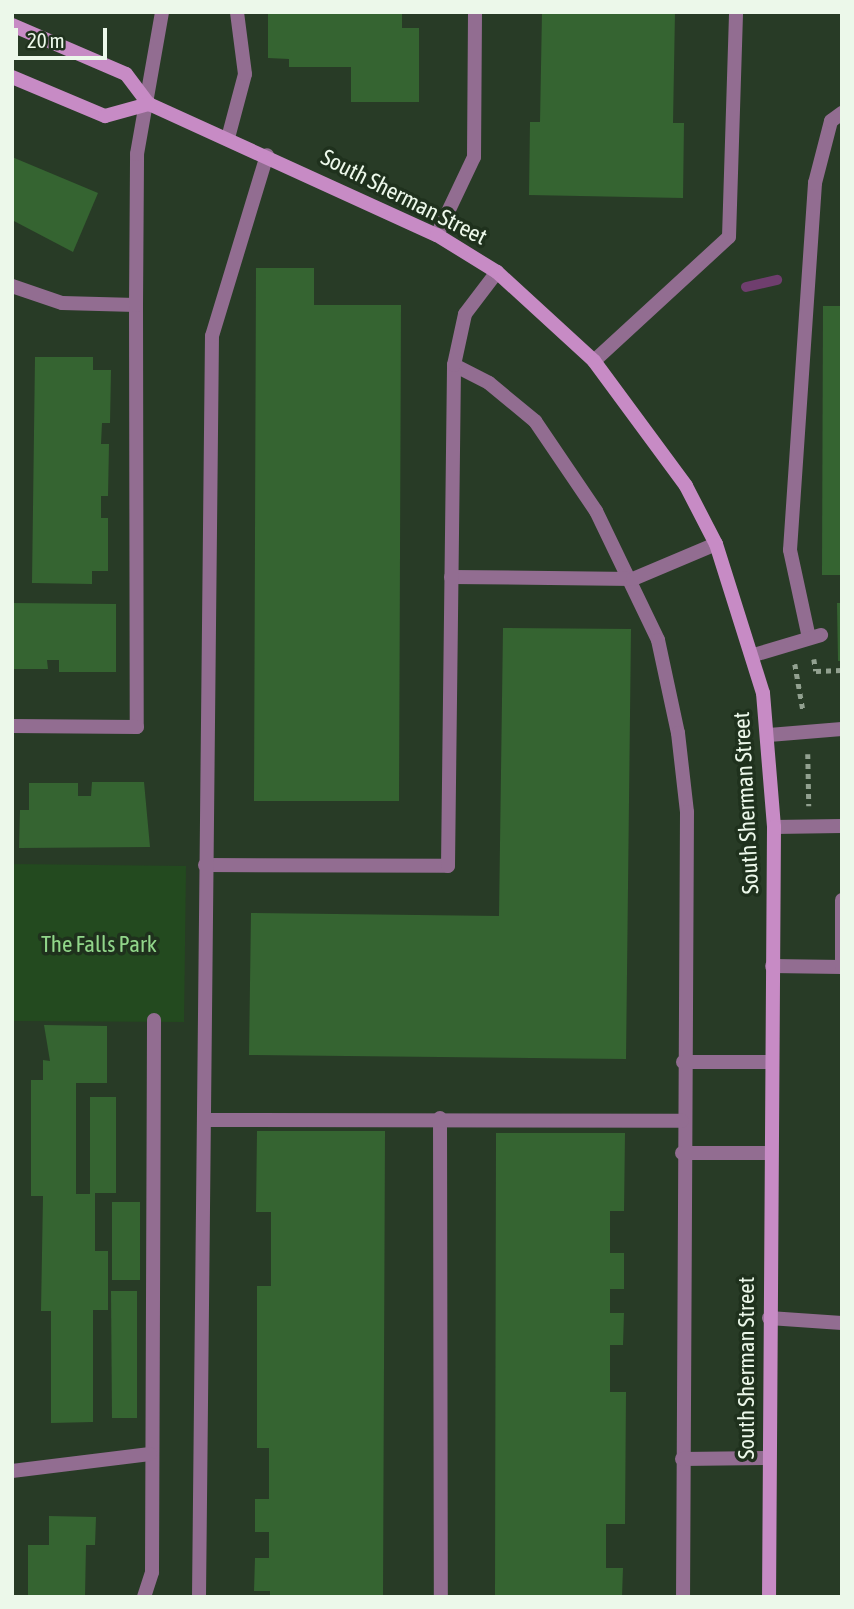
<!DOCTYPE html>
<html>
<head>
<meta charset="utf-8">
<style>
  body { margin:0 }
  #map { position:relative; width:854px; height:1609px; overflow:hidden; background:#283b26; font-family:"Asap Condensed",sans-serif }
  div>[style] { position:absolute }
  .green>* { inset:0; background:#234a1f }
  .stream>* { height:10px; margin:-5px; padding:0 5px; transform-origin:5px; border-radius:5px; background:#6f3e6e }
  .building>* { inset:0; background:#356431 }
  .path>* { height:4.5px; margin-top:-2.25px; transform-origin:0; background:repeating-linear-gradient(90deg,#92a190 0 5px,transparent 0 10px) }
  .lane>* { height:14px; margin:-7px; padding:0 7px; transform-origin:7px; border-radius:7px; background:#926d91 }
  .street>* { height:14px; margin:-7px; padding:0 7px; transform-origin:7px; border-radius:7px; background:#926d91 }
  .secondary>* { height:14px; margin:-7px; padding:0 7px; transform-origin:7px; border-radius:7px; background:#c78bc5 }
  span { translate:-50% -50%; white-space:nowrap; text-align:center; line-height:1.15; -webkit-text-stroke:7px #1f311d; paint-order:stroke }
  .street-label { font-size:23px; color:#ecf8ea }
  .park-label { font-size:23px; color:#91d68a }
  .frame { position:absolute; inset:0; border:14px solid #ecf8ea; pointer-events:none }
  .scale { position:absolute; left:14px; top:28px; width:93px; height:32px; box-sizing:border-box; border:4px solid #ecf8ea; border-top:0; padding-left:9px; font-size:21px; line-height:24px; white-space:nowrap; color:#ecf8ea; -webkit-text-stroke:5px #1f311d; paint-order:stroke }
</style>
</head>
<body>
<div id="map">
  <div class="green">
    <div style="clip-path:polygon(12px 864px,186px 866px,184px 1022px,12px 1021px)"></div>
  </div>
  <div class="stream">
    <div style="left:746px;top:287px;width:32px;rotate:-13deg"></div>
  </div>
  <div class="building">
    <div style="clip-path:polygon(268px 12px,402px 12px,402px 28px,419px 28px,419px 102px,351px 102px,351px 67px,289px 67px,289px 59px,268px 58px)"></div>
    <div style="clip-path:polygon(542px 12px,675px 12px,673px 123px,684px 123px,683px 198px,529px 195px,530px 122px,540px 122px)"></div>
    <div style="clip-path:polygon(12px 157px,98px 193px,73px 252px,12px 220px)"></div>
    <div style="clip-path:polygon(256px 268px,314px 268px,314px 305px,401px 305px,399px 801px,254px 801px)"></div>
    <div style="clip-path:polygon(823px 306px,842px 306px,842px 575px,822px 575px)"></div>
    <div style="clip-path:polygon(35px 357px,93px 357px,93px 370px,111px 370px,110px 423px,102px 423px,101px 444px,109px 444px,108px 496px,101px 496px,101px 518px,108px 518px,108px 571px,92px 571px,92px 584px,32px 583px)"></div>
    <div style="clip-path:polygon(12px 603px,116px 604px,116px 672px,59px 672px,59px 660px,47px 660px,48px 669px,12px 669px)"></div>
    <div style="clip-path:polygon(837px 603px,842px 603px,842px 661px,838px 661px)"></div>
    <div style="clip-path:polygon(503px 628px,631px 629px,626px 1059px,249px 1055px,251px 913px,499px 916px)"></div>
    <div style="clip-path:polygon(92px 782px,144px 782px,150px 847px,19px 848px,20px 810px,29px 810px,29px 783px,78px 783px,78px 796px,91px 796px)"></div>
    <div style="clip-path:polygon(44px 1025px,107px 1026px,107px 1083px,76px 1083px,76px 1194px,90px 1194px,90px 1097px,116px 1097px,116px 1193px,95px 1193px,95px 1251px,108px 1251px,108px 1310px,93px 1310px,93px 1422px,51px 1423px,51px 1311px,41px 1311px,43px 1196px,31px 1196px,31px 1080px,43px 1080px,43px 1060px,50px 1061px)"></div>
    <div style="clip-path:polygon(257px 1131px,385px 1131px,383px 1597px,270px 1597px,270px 1591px,254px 1591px,255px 1558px,269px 1558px,269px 1532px,255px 1532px,255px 1499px,269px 1499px,269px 1448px,257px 1448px,257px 1286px,271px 1286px,271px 1212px,256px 1212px)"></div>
    <div style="clip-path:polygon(496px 1133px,625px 1133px,624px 1211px,610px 1211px,610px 1253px,624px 1253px,624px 1289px,610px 1289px,610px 1313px,624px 1313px,623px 1345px,610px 1345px,610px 1392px,626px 1392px,625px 1524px,606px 1524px,606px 1568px,623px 1568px,622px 1597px,495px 1597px)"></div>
    <div style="clip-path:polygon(112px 1202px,140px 1202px,140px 1280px,112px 1280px)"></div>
    <div style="clip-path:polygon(111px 1291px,137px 1291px,137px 1418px,112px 1418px)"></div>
    <div style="clip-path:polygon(49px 1516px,96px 1517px,95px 1545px,86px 1545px,85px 1597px,28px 1597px,28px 1545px,49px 1545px)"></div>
  </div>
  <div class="path">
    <div style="left:814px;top:659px;width:12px;rotate:81deg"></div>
    <div style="left:816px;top:671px;width:26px;rotate:-2deg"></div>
    <div style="left:795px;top:664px;width:47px;rotate:80.1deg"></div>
    <div style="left:808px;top:754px;width:52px;rotate:88.9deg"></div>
  </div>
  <div class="lane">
    <div style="left:228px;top:138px;width:66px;rotate:-75.1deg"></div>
    <div style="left:245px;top:74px;width:63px;rotate:-97.4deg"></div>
    <div style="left:437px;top:235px;width:86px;rotate:-64.6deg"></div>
    <div style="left:474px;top:157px;width:145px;rotate:-89.6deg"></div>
    <div style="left:12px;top:286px;width:53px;rotate:18.8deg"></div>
    <div style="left:62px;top:303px;width:74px;rotate:1.5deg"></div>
    <div style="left:136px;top:305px;width:422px;rotate:89.9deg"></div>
    <div style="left:137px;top:727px;width:125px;rotate:-179.5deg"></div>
    <div style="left:136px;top:305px;width:151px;rotate:-89.6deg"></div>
    <div style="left:137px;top:154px;width:144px;rotate:-80deg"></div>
    <div style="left:594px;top:361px;width:183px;rotate:-42.6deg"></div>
    <div style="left:729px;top:237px;width:225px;rotate:-88.2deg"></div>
    <div style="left:454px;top:365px;width:39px;rotate:27deg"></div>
    <div style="left:489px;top:383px;width:60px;rotate:39.6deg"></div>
    <div style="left:535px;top:421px;width:109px;rotate:55.9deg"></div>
    <div style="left:596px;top:511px;width:143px;rotate:64.3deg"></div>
    <div style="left:658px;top:640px;width:95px;rotate:77.9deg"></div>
    <div style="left:678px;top:733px;width:80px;rotate:83.5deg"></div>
    <div style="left:687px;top:812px;width:785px;rotate:90.29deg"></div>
    <div style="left:451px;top:577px;width:182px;rotate:0.6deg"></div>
    <div style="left:633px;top:579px;width:90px;rotate:-22.9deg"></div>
    <div style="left:809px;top:638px;width:90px;rotate:-102.2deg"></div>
    <div style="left:790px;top:550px;width:368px;rotate:-86.1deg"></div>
    <div style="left:815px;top:183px;width:64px;rotate:-75.5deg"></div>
    <div style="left:831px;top:121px;width:14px;rotate:-36deg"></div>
    <div style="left:754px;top:655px;width:70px;rotate:-16.6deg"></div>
    <div style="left:769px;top:735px;width:73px;rotate:-4.7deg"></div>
    <div style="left:774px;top:827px;width:68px;rotate:-0.8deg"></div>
    <div style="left:205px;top:865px;width:243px;rotate:0.2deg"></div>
    <div style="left:448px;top:866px;width:501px;rotate:-89.31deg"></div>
    <div style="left:454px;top:365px;width:52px;rotate:-77.8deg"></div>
    <div style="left:465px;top:314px;width:53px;rotate:-52.7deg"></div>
    <div style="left:772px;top:966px;width:70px;rotate:0.8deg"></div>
    <div style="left:842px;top:967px;width:67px;rotate:-90deg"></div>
    <div style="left:683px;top:1062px;width:88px"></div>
    <div style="left:440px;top:1118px;width:479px;rotate:89.9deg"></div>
    <div style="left:206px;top:1120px;width:476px;rotate:0.1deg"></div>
    <div style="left:682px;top:1153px;width:88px"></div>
    <div style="left:769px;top:1318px;width:73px;rotate:3.9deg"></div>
    <div style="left:682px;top:1459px;width:87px;rotate:-0.7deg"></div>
    <div style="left:144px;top:1597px;width:26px;rotate:-72deg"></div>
    <div style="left:152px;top:1572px;width:552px;rotate:-89.79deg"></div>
    <div style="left:199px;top:1597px;width:1261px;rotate:-89.41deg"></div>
    <div style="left:212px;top:336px;width:189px;rotate:-73.1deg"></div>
  </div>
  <div class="street">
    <div style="left:12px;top:1471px;width:139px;rotate:-7deg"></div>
  </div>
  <div class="secondary">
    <div style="left:12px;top:25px;width:124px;rotate:23.3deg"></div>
    <div style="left:126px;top:74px;width:38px;rotate:53deg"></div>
    <div style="left:149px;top:104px;width:316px;rotate:24.5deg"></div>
    <div style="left:437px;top:235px;width:70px;rotate:31.7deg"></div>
    <div style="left:497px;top:272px;width:132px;rotate:42.5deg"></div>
    <div style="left:594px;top:361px;width:155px;rotate:53.6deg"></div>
    <div style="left:686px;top:486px;width:65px;rotate:62.7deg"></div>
    <div style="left:716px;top:544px;width:156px;rotate:72.5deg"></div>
    <div style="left:763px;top:693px;width:134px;rotate:85.3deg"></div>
    <div style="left:774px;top:827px;width:770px;rotate:90.37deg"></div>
    <div style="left:12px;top:77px;width:101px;rotate:22.8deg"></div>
    <div style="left:105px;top:116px;width:46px;rotate:-15.3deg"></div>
  </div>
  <div class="street-label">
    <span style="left:404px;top:197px;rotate:27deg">South Sherman Street</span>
    <span style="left:746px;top:803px;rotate:-93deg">South Sherman Street</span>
    <span style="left:746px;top:1368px;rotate:-90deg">South Sherman Street</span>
  </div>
  <div class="park-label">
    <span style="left:99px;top:944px">The Falls Park</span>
  </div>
  <div class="frame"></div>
  <div class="scale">20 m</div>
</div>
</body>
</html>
